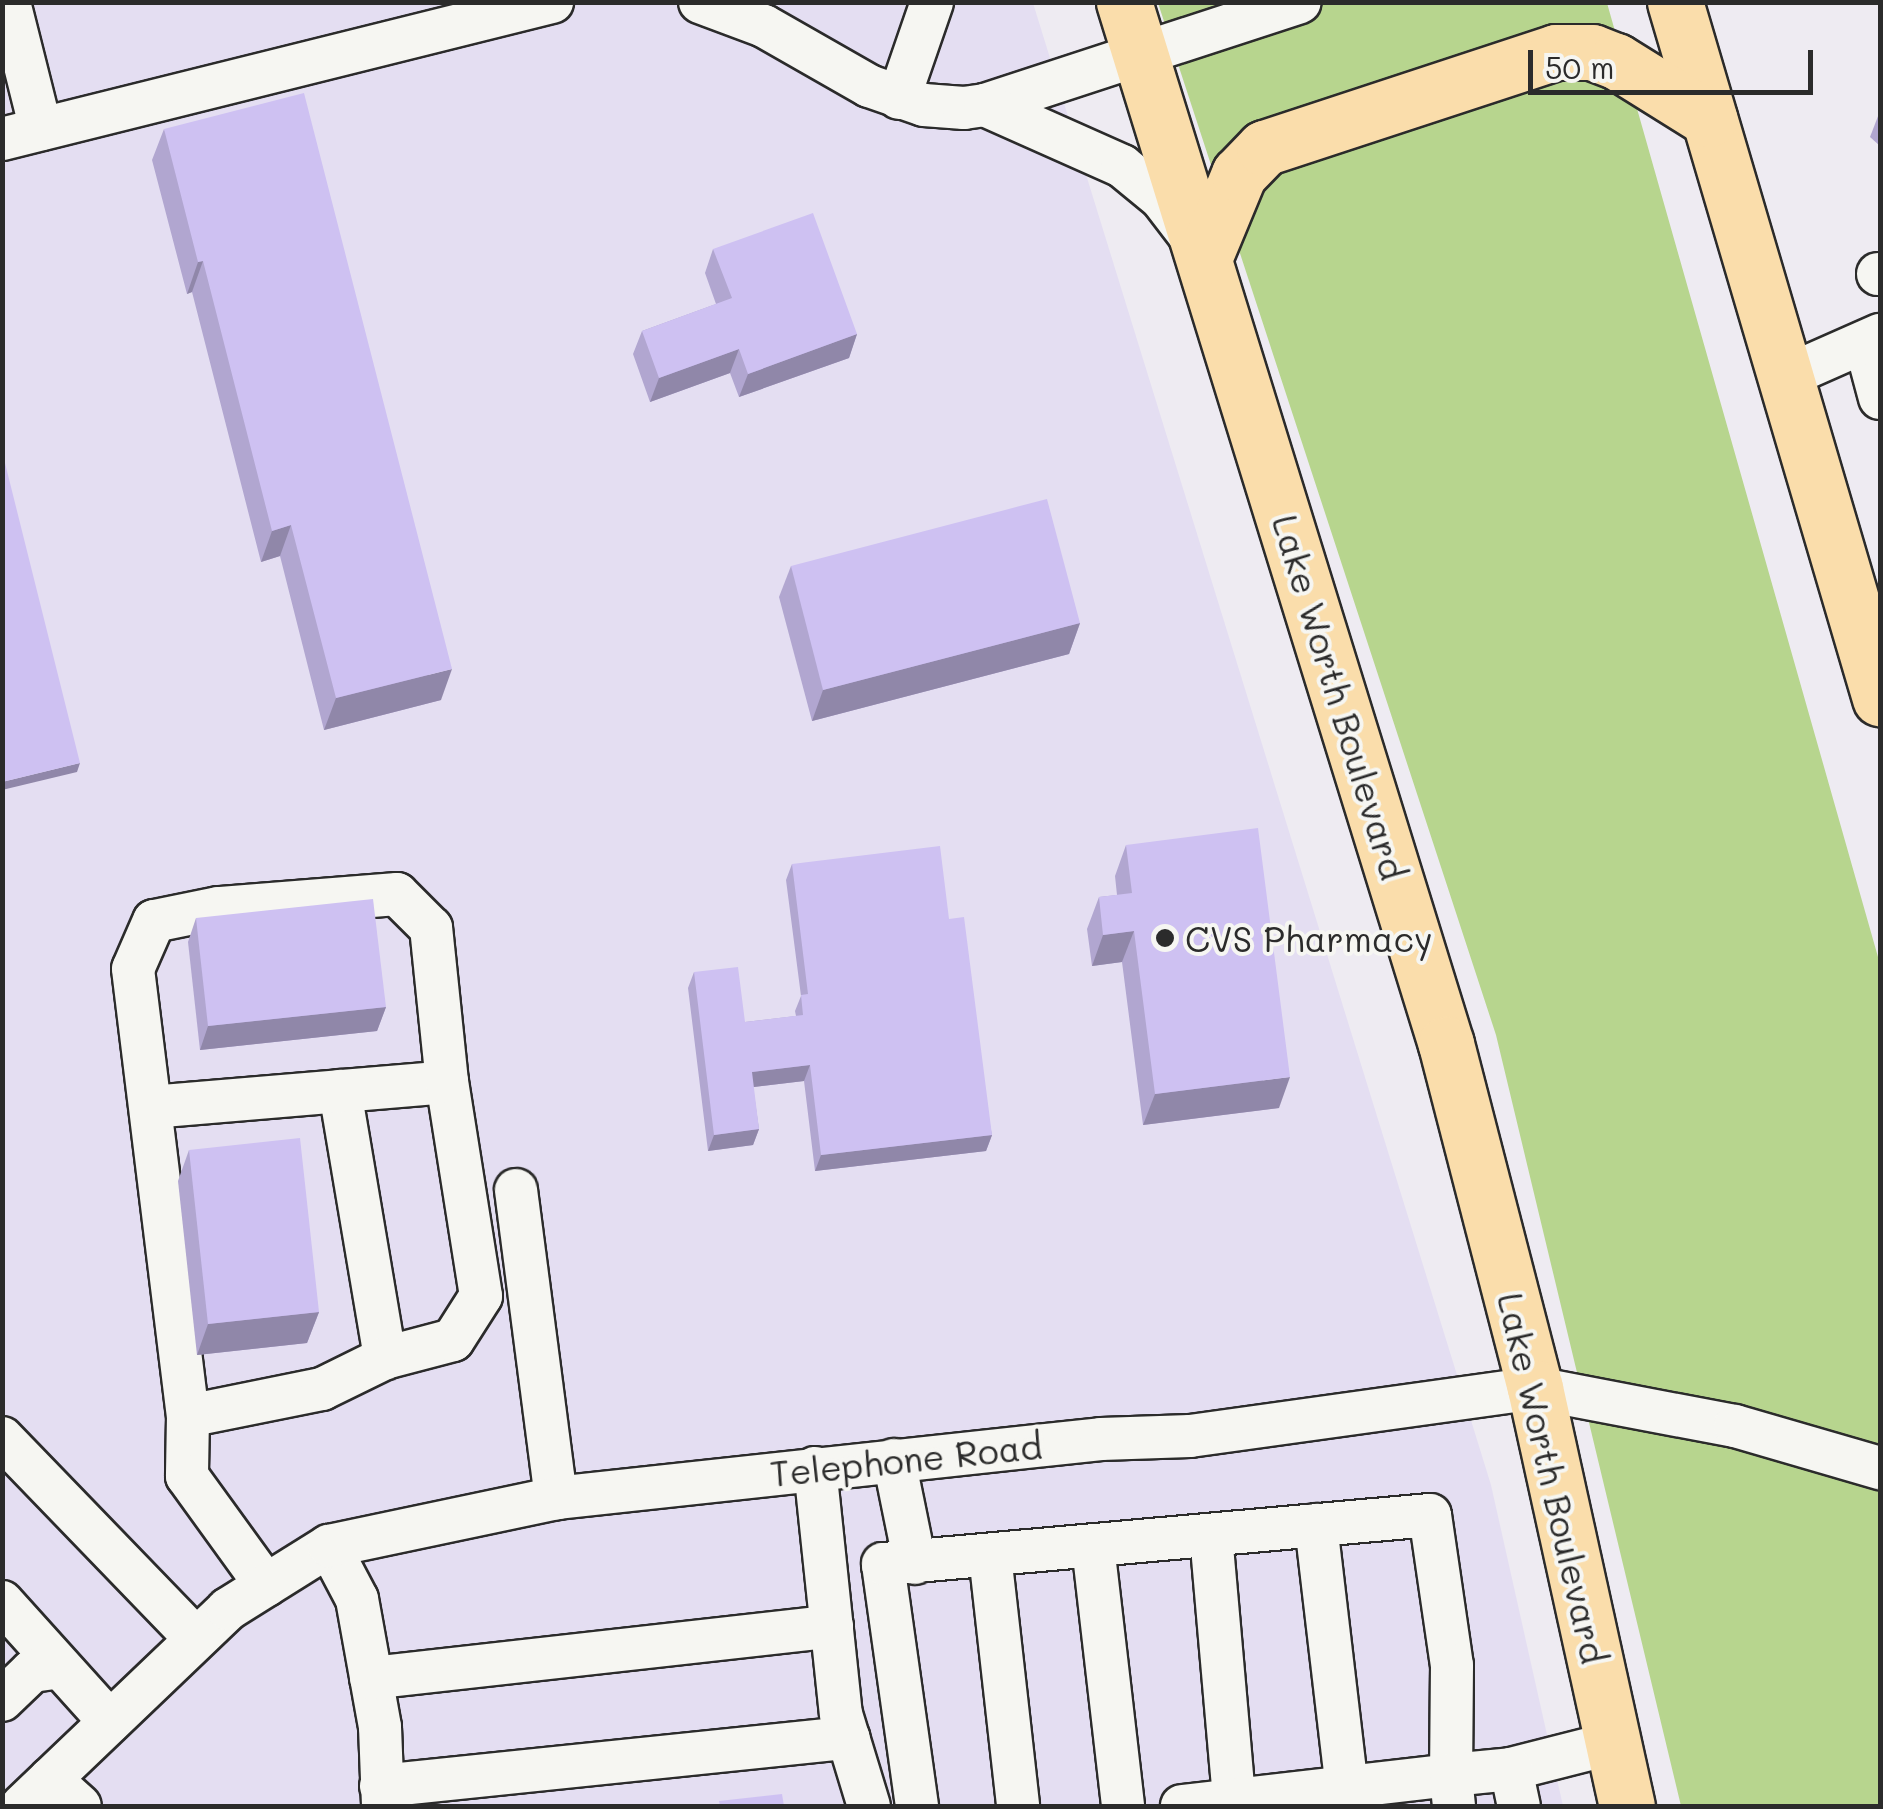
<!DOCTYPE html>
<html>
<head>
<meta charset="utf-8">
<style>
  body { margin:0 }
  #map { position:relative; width:1883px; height:1809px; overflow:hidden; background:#eeebf2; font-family:Mali,sans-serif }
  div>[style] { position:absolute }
  .built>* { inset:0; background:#e4def2 }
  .green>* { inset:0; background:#b7d58e }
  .roads { filter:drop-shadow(2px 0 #2b2b2b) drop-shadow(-2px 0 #2b2b2b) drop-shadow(0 2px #2b2b2b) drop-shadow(0 -2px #2b2b2b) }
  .minor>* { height:42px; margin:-21px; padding:0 21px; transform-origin:21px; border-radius:21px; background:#f6f6f2 }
  .highway>* { height:55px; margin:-27.5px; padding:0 27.5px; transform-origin:27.5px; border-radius:27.5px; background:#faddab }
  .wall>* { inset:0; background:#b1a6d0 }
  .shaded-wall>* { inset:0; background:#9087a9 }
  .building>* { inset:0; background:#cec1f2 }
  .dots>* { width:28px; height:28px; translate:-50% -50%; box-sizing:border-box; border:5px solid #f6f6f2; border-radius:50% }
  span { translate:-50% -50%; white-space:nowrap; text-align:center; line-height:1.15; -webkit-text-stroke:8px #f6f6f2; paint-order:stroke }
  .street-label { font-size:35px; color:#2b2b2b }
  .poi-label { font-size:35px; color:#2b2b2b }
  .left { translate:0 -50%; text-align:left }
  .frame { position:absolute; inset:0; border:5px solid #2b2b2b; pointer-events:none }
  .scale { position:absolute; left:1528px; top:50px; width:285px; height:45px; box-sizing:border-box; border:5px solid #2b2b2b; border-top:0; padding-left:12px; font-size:30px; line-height:35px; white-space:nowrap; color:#2b2b2b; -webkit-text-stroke:8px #f6f6f2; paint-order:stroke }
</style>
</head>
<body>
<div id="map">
  <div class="built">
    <div style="clip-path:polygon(3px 3px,1033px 3px,1491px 1485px,1563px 1806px,3px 1806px)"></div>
  </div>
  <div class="green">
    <div style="clip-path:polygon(1158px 3px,1607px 3px,1880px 964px,1880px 1806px,1681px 1806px,1496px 1035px)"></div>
  </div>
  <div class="roads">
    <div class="minor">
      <div style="left:9px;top:2px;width:131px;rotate:75.9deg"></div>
      <div style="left:700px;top:2px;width:68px;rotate:20.6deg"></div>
      <div style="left:764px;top:26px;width:121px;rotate:29.7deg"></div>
      <div style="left:869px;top:86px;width:58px;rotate:19.1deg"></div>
      <div style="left:924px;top:105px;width:40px;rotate:4.3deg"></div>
      <div style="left:964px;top:108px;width:21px;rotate:-8deg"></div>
      <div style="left:985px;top:105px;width:331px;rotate:-18.1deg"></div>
      <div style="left:899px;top:98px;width:102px;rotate:-71deg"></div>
      <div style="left:985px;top:105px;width:150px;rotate:24deg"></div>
      <div style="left:1122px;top:166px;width:50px;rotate:39.4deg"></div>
      <div style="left:1161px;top:198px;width:49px;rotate:52.4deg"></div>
      <div style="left:2px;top:139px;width:567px;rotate:-13.99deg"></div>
      <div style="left:1878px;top:274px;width:2px"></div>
      <div style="left:1865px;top:342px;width:58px;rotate:75deg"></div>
      <div style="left:1787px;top:376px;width:102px;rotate:-23.8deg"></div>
      <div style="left:340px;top:1091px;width:271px;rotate:80.4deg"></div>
      <div style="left:151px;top:1107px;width:297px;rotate:-4.8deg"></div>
      <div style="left:516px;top:1190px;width:311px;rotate:82.6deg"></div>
      <div style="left:188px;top:1416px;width:137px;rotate:-11.4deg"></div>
      <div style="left:322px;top:1389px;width:70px;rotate:-26.2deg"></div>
      <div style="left:385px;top:1358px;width:70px;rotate:-14.8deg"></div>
      <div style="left:453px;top:1340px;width:52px;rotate:-57.5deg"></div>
      <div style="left:481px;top:1296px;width:217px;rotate:-99deg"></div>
      <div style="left:447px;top:1082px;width:155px;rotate:-95.9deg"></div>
      <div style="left:431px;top:928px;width:48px;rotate:-135deg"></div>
      <div style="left:397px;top:894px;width:180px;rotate:175.5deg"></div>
      <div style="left:218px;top:908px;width:65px;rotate:168.5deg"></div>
      <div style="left:154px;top:921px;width:52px;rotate:113.6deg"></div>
      <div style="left:133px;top:969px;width:450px;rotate:83deg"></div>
      <div style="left:188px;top:1416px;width:60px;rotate:91deg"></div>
      <div style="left:187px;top:1476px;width:135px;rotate:54.1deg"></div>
      <div style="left:2px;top:1438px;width:279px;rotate:46deg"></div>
      <div style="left:894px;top:1460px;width:105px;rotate:78.5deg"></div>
      <div style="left:815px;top:1468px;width:247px;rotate:84deg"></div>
      <div style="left:841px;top:1714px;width:96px;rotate:73.1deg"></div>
      <div style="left:1316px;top:1525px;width:264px;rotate:83.3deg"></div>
      <div style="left:1211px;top:1535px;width:266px;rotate:85deg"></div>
      <div style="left:329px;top:1546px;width:60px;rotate:62.2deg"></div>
      <div style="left:357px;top:1599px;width:130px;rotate:79.8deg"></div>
      <div style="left:380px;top:1727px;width:79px;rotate:87.8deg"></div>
      <div style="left:1093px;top:1546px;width:262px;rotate:83.4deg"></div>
      <div style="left:990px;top:1555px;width:253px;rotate:83.6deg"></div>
      <div style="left:2px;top:1602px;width:161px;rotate:48deg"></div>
      <div style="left:371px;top:1678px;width:464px;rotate:-6.4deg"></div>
      <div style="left:2px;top:1700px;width:42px;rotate:-44deg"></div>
      <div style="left:32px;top:1671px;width:28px;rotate:-8deg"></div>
      <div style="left:1511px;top:1769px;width:105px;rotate:-14.3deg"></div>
      <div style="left:50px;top:1779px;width:40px;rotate:42deg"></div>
      <div style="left:381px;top:1786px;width:470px;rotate:-5.9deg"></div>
      <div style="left:22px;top:1806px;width:285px;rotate:-43.7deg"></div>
      <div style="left:228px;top:1609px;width:119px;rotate:-32deg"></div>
      <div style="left:329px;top:1546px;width:232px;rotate:-11.9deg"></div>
      <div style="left:556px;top:1498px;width:548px;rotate:-6.18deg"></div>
      <div style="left:1101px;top:1439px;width:89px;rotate:-1.9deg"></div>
      <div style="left:1190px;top:1436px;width:348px;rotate:-7.9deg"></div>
      <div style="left:1535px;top:1388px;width:204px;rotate:10.8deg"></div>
      <div style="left:1735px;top:1426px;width:151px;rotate:16.2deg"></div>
      <div style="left:917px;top:1806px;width:244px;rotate:-98deg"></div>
      <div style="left:883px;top:1564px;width:549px;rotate:-5.12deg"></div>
      <div style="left:1430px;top:1515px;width:152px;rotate:81.7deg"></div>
      <div style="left:1452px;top:1665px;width:110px;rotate:90.5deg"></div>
      <div style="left:1451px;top:1775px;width:271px;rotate:173.4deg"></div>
      <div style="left:1454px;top:1806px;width:31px;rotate:-96deg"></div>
      <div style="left:1451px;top:1775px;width:60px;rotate:-5.7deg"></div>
      <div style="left:1511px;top:1769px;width:38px;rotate:78deg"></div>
    </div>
    <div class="highway">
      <div style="left:1124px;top:2px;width:1091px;rotate:72.83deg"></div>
      <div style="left:1446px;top:1044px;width:355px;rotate:75.5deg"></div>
      <div style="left:1535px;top:1388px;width:428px;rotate:77.6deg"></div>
      <div style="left:1675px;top:2px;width:726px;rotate:73.59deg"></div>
      <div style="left:1205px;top:256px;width:89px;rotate:-67.5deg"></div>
      <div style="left:1239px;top:174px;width:36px;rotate:-46deg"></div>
      <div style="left:1264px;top:148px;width:307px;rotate:-18.2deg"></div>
      <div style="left:1556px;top:52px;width:36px"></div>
      <div style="left:1592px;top:52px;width:26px;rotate:21deg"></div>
      <div style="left:1616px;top:61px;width:110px;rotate:31.9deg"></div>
    </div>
  </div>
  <div class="wall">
    <div style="clip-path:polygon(1880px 111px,1880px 146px,1870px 137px)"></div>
    <div style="clip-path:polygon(164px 129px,441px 700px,324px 730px,280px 556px,261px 562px,192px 292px,187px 294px,152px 160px)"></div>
    <div style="clip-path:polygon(713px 249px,857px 334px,849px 358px,739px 397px,730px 373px,650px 402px,633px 354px,642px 331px,716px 304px,705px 273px)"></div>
    <div style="clip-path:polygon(791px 566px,1080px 623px,1069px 654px,812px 721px,779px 597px)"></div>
    <div style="clip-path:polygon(1126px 845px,1279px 1108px,1143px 1125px,1122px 962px,1092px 966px,1087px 929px,1099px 897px,1117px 895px,1115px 876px)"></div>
    <div style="clip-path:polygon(792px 864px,949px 919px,992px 1135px,986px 1151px,815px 1171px,804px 1081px,753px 1087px,759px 1129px,753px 1145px,708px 1151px,688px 988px,694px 972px,745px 1022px,796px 1016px,795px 1011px,801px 996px,786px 880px)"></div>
    <div style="clip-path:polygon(196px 918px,386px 1007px,377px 1031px,200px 1050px,188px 942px)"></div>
    <div style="clip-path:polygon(189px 1150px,319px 1312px,307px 1343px,197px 1355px,178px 1181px)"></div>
  </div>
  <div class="shaded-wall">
    <div style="clip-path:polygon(203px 261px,192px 292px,187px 294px,198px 262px)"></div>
    <div style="clip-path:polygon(857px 334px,849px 358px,739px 397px,748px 374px)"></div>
    <div style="clip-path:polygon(739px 349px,730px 373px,650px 402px,659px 378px)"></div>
    <div style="clip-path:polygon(291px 525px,280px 556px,261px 562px,272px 531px)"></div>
    <div style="clip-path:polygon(1080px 623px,1069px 654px,812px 721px,823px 690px)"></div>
    <div style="clip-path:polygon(452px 669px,441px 700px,324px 730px,336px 698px)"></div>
    <div style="clip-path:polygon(80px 763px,77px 772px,2px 790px,2px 782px)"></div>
    <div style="clip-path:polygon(1134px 931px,1122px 962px,1092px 966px,1103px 935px)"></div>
    <div style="clip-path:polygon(386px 1007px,377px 1031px,200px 1050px,208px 1026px)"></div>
    <div style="clip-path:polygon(810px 1065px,804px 1081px,746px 1088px,752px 1072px)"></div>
    <div style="clip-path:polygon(1290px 1077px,1279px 1108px,1143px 1125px,1155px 1094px)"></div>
    <div style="clip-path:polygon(759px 1129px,753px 1145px,708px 1151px,714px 1135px)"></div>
    <div style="clip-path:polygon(992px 1135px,986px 1151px,815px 1171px,821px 1155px)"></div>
    <div style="clip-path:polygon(319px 1312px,307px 1343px,197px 1355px,208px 1324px)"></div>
  </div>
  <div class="building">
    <div style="clip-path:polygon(304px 93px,452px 669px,336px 698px,291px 525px,272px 531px,203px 261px,198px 262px,164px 129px)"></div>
    <div style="clip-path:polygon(813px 213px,857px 334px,748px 374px,739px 349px,659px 378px,642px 331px,732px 298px,713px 249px)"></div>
    <div style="clip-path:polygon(2px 451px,80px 763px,2px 782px)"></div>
    <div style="clip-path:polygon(1047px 499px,1080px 623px,823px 690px,791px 566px)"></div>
    <div style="clip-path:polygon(1258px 828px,1290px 1077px,1155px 1094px,1134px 931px,1103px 935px,1099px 897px,1132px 893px,1126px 845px)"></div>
    <div style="clip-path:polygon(940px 846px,949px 919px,964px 917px,992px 1135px,821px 1155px,810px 1065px,752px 1072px,759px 1129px,714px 1135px,694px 972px,738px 967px,745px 1022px,803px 1015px,801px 995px,808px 994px,792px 864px)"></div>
    <div style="clip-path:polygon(373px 899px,386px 1007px,208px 1026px,196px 918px)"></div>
    <div style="clip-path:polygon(300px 1138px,319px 1312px,208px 1324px,189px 1150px)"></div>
    <div style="clip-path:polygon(782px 1794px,784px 1806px,720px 1806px,719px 1801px)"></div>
  </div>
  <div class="dots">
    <div style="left:1165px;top:938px;background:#2b2b2b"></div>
  </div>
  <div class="street-label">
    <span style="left:1340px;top:697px;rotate:73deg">Lake Worth Boulevard</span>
    <span style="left:906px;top:1459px;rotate:-6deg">Telephone Road</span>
    <span style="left:1553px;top:1478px;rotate:77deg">Lake Worth Boulevard</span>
  </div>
  <div class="poi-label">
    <span class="left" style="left:1185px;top:938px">CVS Pharmacy</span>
  </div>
  <div class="frame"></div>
  <div class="scale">50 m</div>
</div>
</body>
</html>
